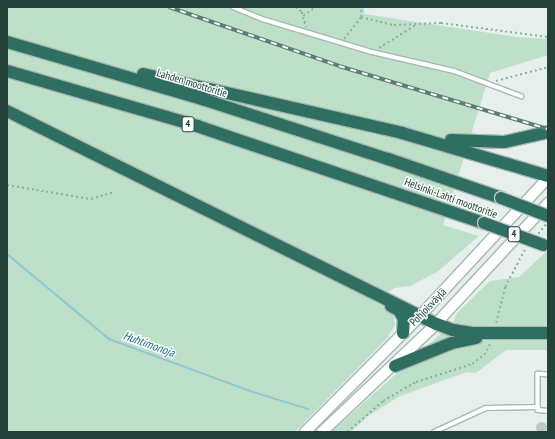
<!DOCTYPE html>
<html>
<head>
<meta charset="utf-8">
<style>
  body { margin:0 }
  #map { position:relative; width:555px; height:439px; overflow:hidden; background:#e6efeb; font-family:"PT Sans Narrow",sans-serif }
  div>[style] { position:absolute }
  .green>* { inset:0; background:#bfe0c8 }
  .stream>* { height:2px; margin:-1px; padding:0 1px; transform-origin:1px; border-radius:1px; background:#8ec9d4 }
  .building>* { inset:0; background:#bbcac4 }
  .round { border-radius:50% }
  .path>* { height:1.5px; margin-top:-0.75px; transform-origin:0; background:repeating-linear-gradient(90deg,#86b3a5 0 2px,transparent 0 5px) }
  .roads { filter:drop-shadow(1px 0 #a8b8b2) drop-shadow(-1px 0 #a8b8b2) drop-shadow(0 1px #a8b8b2) drop-shadow(0 -1px #a8b8b2) }
  .service>* { height:3.5px; margin:-1.75px; padding:0 1.75px; transform-origin:1.75px; border-radius:1.75px; background:#fff }
  .secondary>* { height:10px; margin:-5px; padding:0 5px; transform-origin:5px; border-radius:5px; background:#fff }
  .motorway>* { height:12px; margin:-6px; padding:0 6px; transform-origin:6px; border-radius:6px; background:#2f6f62 }
  .rail>* { height:3.5px; margin-top:-1.75px; transform-origin:0; background:repeating-linear-gradient(90deg,#f7fbf9 0 6px,#5f7d75 0 12px); box-sizing:border-box; border-block:1px solid #5f7d75 }
  .bridges { filter:drop-shadow(1px 0 #c2cac8) drop-shadow(-1px 0 #c2cac8) drop-shadow(0 1px #c2cac8) drop-shadow(0 -1px #c2cac8) }
  .motorway-bridge>* { height:12px; margin:-6px; padding:0 6px; transform-origin:6px; border-radius:6px; background:#2f6f62 }
  span { translate:-50% -50%; white-space:nowrap; text-align:center; line-height:1.15; -webkit-text-stroke:3px #f7fbf9; paint-order:stroke }
  .shield-label span { padding:1px 3px; background:#f7fbf9; border:1px solid; border-radius:3px; -webkit-text-stroke-width:0 }
  .shield-label { font-size:10px; color:#24423a; font-weight:700 }
  .street-label { font-size:11px; color:#24423a }
  .water-label { font-size:12px; color:#1c6f80; font-style:italic }
  .frame { position:absolute; inset:0; border:8px solid #24423a; pointer-events:none }
</style>
</head>
<body>
<div id="map">
  <div class="green">
    <div style="clip-path:polygon(7px 7px,364px 7px,364px 14px,517px 37px,548px 39px,548px 55px,490px 73px,443px 225px,479px 236px,437px 272px,410px 286px,395px 288px,373px 301px,393px 312px,395px 325px,387px 338px,295px 432px,7px 432px)"></div>
    <div style="clip-path:polygon(548px 250px,548px 350px,506px 350px,476px 373px,467px 372px,400px 396px,368px 416px,351px 432px,331px 432px,453px 323px,457px 313px,490px 281px,519px 277px)"></div>
  </div>
  <div class="stream">
    <div style="left:7px;top:254px;width:133px;rotate:39.8deg"></div>
    <div style="left:109px;top:339px;width:153px;rotate:20.2deg"></div>
    <div style="left:253px;top:392px;width:58px;rotate:17.2deg"></div>
  </div>
  <div class="building">
    <div class="round" style="left:535.5px;top:421.5px;width:11px;height:11px"></div>
  </div>
  <div class="path">
    <div style="left:296px;top:7px;width:8px;rotate:40deg"></div>
    <div style="left:302px;top:12px;width:16px;rotate:75deg"></div>
    <div style="left:303px;top:16px;width:16px;rotate:-35deg"></div>
    <div style="left:361px;top:17px;width:34px;rotate:14deg"></div>
    <div style="left:394px;top:25px;width:47px;rotate:-2.4deg"></div>
    <div style="left:441px;top:23px;width:108px;rotate:7.5deg"></div>
    <div style="left:344px;top:39px;width:28px;rotate:-52deg"></div>
    <div style="left:361px;top:17px;width:10px;rotate:-90deg"></div>
    <div style="left:379px;top:48px;width:44px;rotate:-31.9deg"></div>
    <div style="left:496px;top:81px;width:54px;rotate:-15.1deg"></div>
    <div style="left:7px;top:185px;width:85px;rotate:9.5deg"></div>
    <div style="left:91px;top:199px;width:24px;rotate:-17deg"></div>
    <div style="left:538px;top:234px;width:13px;rotate:-51deg"></div>
    <div style="left:496px;top:323px;width:37px;rotate:-76deg"></div>
    <div style="left:505px;top:287px;width:43px;rotate:-62.2deg"></div>
    <div style="left:347px;top:432px;width:48px;rotate:-40.7deg"></div>
    <div style="left:383px;top:401px;width:38px;rotate:-30deg"></div>
    <div style="left:416px;top:382px;width:59px;rotate:-17.8deg"></div>
    <div style="left:472px;top:364px;width:15px;rotate:-37deg"></div>
    <div style="left:484px;top:355px;width:13px;rotate:-61deg"></div>
  </div>
  <div class="roads">
    <div class="service">
      <div style="left:233px;top:7px;width:35px;rotate:22deg"></div>
      <div style="left:266px;top:20px;width:111px;rotate:16.8deg"></div>
      <div style="left:372px;top:52px;width:84px;rotate:13deg"></div>
      <div style="left:454px;top:71px;width:72px;rotate:20.5deg"></div>
      <div style="left:548px;top:375px;width:10px;rotate:-174deg"></div>
      <div style="left:538px;top:374px;width:36px;rotate:90deg"></div>
      <div style="left:538px;top:410px;width:10px;rotate:6deg"></div>
      <div style="left:434px;top:432px;width:57px;rotate:-24.8deg"></div>
      <div style="left:486px;top:408px;width:52px;rotate:-1.1deg"></div>
    </div>
    <div class="secondary">
      <div style="left:305px;top:432px;width:163px;rotate:-45.2deg"></div>
      <div style="left:420px;top:316px;width:188px;rotate:-47.2deg"></div>
      <div style="left:322px;top:432px;width:150px;rotate:-43.4deg"></div>
      <div style="left:431px;top:329px;width:172px;rotate:-47.1deg"></div>
    </div>
    <div class="motorway">
      <div style="left:7px;top:42px;width:206px;rotate:16.3deg"></div>
      <div style="left:205px;top:100px;width:192px;rotate:17.9deg"></div>
      <div style="left:388px;top:159px;width:120px;rotate:19deg"></div>
      <div style="left:7px;top:71px;width:198px;rotate:16.1deg"></div>
      <div style="left:197px;top:126px;width:303px;rotate:18.7deg"></div>
      <div style="left:143px;top:74px;width:266px;rotate:12.8deg"></div>
      <div style="left:402px;top:133px;width:152px;rotate:16.4deg"></div>
      <div style="left:7px;top:111px;width:480px;rotate:26.4deg"></div>
      <div style="left:437px;top:324px;width:17px;rotate:21deg"></div>
      <div style="left:453px;top:330px;width:19px;rotate:9deg"></div>
      <div style="left:472px;top:333px;width:76px"></div>
      <div style="left:451px;top:140px;width:53px;rotate:2.2deg"></div>
      <div style="left:504px;top:142px;width:45px;rotate:-12.8deg"></div>
      <div style="left:391px;top:306px;width:9px;rotate:27deg"></div>
      <div style="left:399px;top:310px;width:10px;rotate:61deg"></div>
      <div style="left:404px;top:319px;width:14px;rotate:94deg"></div>
      <div style="left:395px;top:366px;width:61px;rotate:-22deg"></div>
      <div style="left:452px;top:343px;width:25px;rotate:-12deg"></div>
    </div>
  </div>
  <div class="rail">
    <div style="left:169px;top:7px;width:180px;rotate:19.1deg"></div>
    <div style="left:339px;top:66px;width:218px;rotate:16.8deg"></div>
  </div>
  <div class="bridges">
    <div class="motorway-bridge">
      <div style="left:501px;top:198px;width:50px;rotate:21deg"></div>
      <div style="left:484px;top:223px;width:63px;rotate:20.4deg"></div>
    </div>
  </div>
  <div class="shield-label">
    <span style="left:188px;top:124px">4</span>
    <span style="left:514px;top:234px">4</span>
  </div>
  <div class="street-label">
    <span style="left:192px;top:83px;rotate:17deg">Lahden moottoritie</span>
    <span style="left:451px;top:198px;rotate:20deg">Helsinki-Lahti moottoritie</span>
    <span style="left:428px;top:307px;rotate:-46deg">Pohjoisväylä</span>
  </div>
  <div class="water-label">
    <span style="left:149px;top:344px;rotate:20deg">Huhtimonoja</span>
  </div>
  <div class="frame"></div>
</div>
</body>
</html>
